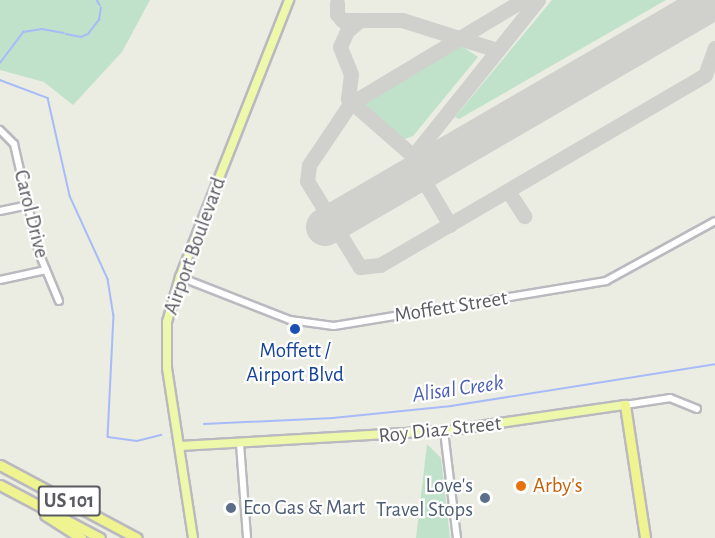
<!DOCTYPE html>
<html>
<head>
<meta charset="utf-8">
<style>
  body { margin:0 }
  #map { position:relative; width:715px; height:538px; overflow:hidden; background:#ebece2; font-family:"Alegreya Sans",sans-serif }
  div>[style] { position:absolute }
  .green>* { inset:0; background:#c0e2ca }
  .stream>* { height:1.5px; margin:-0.75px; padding:0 0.75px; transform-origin:0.75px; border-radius:0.75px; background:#a6bbf8 }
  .taxiway>* { height:15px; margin:-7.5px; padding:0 7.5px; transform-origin:7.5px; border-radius:7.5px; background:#d0d0cc }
  .runway>* { height:38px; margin:-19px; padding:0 19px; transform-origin:19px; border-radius:19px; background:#d0d0cc }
  .roads { filter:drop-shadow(2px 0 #b9b9bf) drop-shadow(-2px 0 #b9b9bf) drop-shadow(0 2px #b9b9bf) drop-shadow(0 -2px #b9b9bf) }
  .minor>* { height:6px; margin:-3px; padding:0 3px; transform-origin:3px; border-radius:3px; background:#fff }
  .major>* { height:8px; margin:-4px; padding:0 4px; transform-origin:4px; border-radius:4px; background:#edf8aa }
  .highway>* { height:9px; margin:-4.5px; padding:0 4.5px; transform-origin:4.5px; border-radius:4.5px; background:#eff490 }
  .dots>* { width:16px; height:16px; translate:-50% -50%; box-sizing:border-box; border:3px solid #fff; border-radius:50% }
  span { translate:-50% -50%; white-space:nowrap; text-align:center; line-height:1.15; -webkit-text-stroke:4.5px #fff; paint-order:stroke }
  .shield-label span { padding:2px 4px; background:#fff; border:2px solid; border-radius:4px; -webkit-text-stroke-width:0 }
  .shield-label { font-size:20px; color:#5a5b61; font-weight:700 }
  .street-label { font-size:21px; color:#5a5b61 }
  .transit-label { font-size:21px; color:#164399 }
  .service-label { font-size:21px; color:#4e5e75 }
  .right { translate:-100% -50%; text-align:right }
  .left { translate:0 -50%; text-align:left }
  .food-label { font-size:21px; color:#c56008 }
  .water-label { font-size:22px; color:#4b5fb8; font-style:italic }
</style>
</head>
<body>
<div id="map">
  <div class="green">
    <div style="clip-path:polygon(0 0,150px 0,122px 52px,73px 105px,44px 82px,0 70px)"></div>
    <div style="clip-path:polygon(552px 0,666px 0,459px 119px,455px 117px)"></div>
    <div style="clip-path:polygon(460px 45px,478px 57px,413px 136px,405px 139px,363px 104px)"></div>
    <div style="clip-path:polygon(427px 444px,441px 458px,450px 538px,416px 538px)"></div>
  </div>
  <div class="stream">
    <div style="left:97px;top:0;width:6px;rotate:59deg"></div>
    <div style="left:66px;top:34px;width:15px;rotate:11deg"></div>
    <div style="left:81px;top:37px;width:8px;rotate:-23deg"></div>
    <div style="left:88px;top:34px;width:18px;rotate:-52deg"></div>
    <div style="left:99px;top:20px;width:12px;rotate:-81deg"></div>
    <div style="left:0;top:63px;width:39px;rotate:-53deg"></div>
    <div style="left:23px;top:32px;width:19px;rotate:-9deg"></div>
    <div style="left:42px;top:29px;width:22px;rotate:10deg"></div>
    <div style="left:0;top:80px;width:51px;rotate:20.6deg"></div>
    <div style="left:48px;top:98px;width:100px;rotate:77.3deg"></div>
    <div style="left:70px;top:196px;width:91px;rotate:65.4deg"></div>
    <div style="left:108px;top:279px;width:36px;rotate:81deg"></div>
    <div style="left:114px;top:315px;width:122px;rotate:92.8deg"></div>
    <div style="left:108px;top:437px;width:29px;rotate:8deg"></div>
    <div style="left:137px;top:441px;width:25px;rotate:-14deg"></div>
    <div style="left:204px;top:424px;width:129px;rotate:-2.7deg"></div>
    <div style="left:333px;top:418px;width:119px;rotate:-5.8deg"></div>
    <div style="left:451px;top:406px;width:267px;rotate:-9deg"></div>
  </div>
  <div class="taxiway">
    <div style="left:523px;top:0;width:202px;rotate:149deg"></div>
    <div style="left:350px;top:104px;width:73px;rotate:123.9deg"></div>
    <div style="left:309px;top:165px;width:16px;rotate:97deg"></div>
    <div style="left:307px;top:181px;width:101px;rotate:58.4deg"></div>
    <div style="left:360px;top:267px;width:20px;rotate:-6deg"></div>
    <div style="left:380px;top:265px;width:376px;rotate:-30.3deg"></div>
    <div style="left:705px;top:75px;width:29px;rotate:-70deg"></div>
    <div style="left:337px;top:3px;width:11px;rotate:90deg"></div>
    <div style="left:337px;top:14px;width:8px;rotate:50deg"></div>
    <div style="left:342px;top:20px;width:60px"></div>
    <div style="left:402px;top:20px;width:100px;rotate:17.5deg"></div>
    <div style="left:360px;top:20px;width:17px;rotate:140deg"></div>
    <div style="left:347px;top:31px;width:17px;rotate:114deg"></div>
    <div style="left:340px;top:47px;width:29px;rotate:68deg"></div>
    <div style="left:351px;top:74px;width:25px;rotate:97deg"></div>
    <div style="left:348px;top:99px;width:86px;rotate:41.2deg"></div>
    <div style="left:508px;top:191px;width:30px;rotate:57deg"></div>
    <div style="left:450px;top:225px;width:71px;rotate:-120.5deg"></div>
    <div style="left:414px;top:164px;width:8px;rotate:-97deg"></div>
    <div style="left:413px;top:156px;width:200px;rotate:-51.3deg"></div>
  </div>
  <div class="runway">
    <div style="left:325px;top:227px;width:451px;rotate:-30.2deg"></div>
  </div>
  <div class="roads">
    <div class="minor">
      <div style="left:0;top:130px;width:20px;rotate:45deg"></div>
      <div style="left:14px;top:144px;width:112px;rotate:77.1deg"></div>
      <div style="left:39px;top:253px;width:52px;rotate:67.4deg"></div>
      <div style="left:0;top:211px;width:29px;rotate:-12deg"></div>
      <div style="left:180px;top:277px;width:118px;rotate:21.4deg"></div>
      <div style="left:290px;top:320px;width:44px;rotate:7.8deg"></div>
      <div style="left:334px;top:326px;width:276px;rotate:-9.4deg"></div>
      <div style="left:606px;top:281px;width:124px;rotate:-28.8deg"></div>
      <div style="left:0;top:280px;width:47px;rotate:-12.3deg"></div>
      <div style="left:625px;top:405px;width:46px;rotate:-8.8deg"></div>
      <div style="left:670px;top:398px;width:29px;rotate:22deg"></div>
      <div style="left:444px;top:431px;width:108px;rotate:83.1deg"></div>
      <div style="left:240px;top:444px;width:94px;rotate:85.7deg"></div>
    </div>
    <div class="major">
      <div style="left:180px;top:446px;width:264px;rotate:-3.3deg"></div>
      <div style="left:444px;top:431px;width:183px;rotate:-8.2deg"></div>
      <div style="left:193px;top:538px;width:172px;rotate:-98.7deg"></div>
      <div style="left:167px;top:368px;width:46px;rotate:-90deg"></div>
      <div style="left:167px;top:322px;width:47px;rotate:-73.9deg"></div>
      <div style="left:180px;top:277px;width:298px;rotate:-68.5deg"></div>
    </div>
    <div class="highway">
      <div style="left:625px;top:405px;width:134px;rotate:81.4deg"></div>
      <div style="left:0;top:465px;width:155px;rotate:28.1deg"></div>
      <div style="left:0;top:485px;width:113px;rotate:27.9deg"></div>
      <div style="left:45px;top:515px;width:43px;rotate:32.6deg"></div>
    </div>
  </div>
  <div class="dots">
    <div style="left:295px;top:329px;background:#1a4fb4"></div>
    <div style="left:521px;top:486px;background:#e8710a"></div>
    <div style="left:485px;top:498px;background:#5c6f8a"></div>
    <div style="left:231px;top:508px;background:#5c6f8a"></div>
  </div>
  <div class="shield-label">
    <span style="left:69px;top:501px">US 101</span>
  </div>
  <div class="street-label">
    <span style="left:31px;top:214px;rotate:76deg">Carol Drive</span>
    <span style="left:195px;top:246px;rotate:-70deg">Airport Boulevard</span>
    <span style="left:451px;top:307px;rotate:-9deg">Moffett Street</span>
    <span style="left:440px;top:430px;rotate:-6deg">Roy Diaz Street</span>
  </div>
  <div class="transit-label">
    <span style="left:295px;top:363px">Moffett /<br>Airport Blvd</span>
  </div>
  <div class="service-label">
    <span class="right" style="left:473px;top:498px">Love's<br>Travel Stops</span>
    <span class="left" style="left:243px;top:508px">Eco Gas &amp; Mart</span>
  </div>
  <div class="food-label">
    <span class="left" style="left:533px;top:486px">Arby's</span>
  </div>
  <div class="water-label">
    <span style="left:458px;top:389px;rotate:-8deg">Alisal Creek</span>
  </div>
</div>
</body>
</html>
